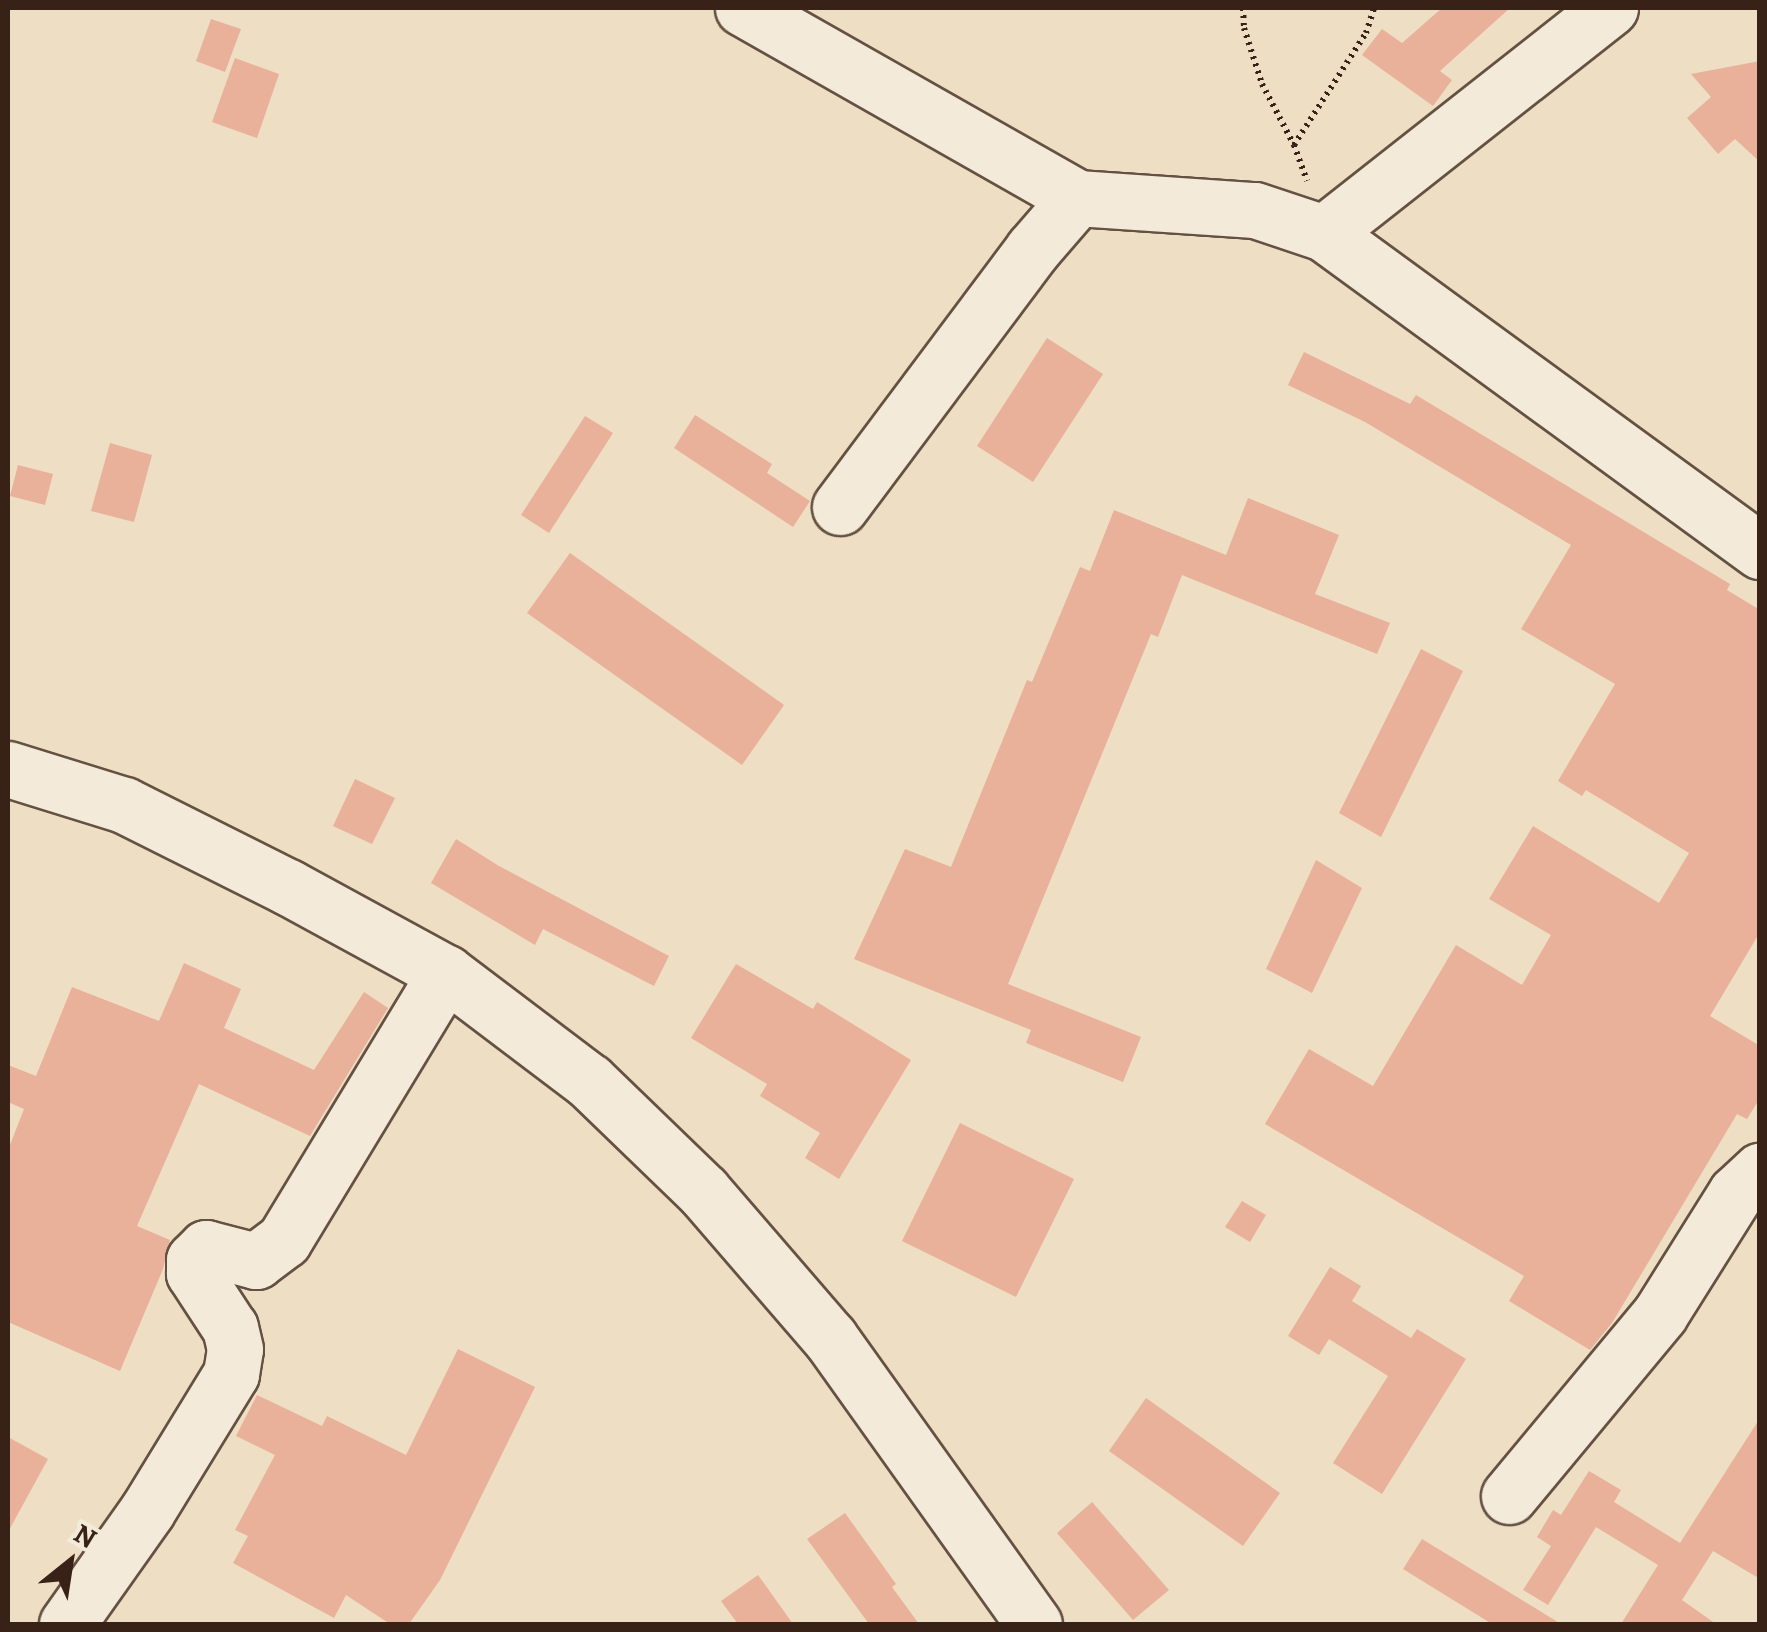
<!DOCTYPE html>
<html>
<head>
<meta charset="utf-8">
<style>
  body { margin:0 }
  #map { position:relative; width:1767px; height:1632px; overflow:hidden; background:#eddec4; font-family:Alegreya,serif }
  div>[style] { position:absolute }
  .building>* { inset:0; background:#e9b19a }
  .path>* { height:6px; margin-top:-3px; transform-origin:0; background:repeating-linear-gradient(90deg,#382217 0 2.5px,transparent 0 7.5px) }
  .roads { filter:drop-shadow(2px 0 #655142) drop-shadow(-2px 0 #655142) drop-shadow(0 2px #655142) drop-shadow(0 -2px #655142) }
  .minor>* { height:55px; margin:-27.5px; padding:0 27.5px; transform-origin:27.5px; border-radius:27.5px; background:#f3ead9 }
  span { translate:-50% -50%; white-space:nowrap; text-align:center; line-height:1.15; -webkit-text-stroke:8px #f3ead9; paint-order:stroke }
  .frame { position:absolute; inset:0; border:10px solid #382217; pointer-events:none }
  .north { position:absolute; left:20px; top:1512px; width:100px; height:100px; -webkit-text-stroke:8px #f3ead9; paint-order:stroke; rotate:30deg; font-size:28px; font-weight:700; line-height:40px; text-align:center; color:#382217 }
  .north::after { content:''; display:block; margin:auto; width:35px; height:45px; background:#382217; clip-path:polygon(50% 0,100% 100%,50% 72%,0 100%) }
</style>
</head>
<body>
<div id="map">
  <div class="building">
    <div style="clip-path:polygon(1442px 8px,1510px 8px,1440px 71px,1452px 80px,1433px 106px,1362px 55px,1382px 29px,1402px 43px)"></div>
    <div style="clip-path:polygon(211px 19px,241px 29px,225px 72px,196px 61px)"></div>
    <div style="clip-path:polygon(235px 58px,279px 74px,257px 138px,212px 122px)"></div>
    <div style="clip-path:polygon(1760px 61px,1760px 162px,1735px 139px,1718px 154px,1687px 118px,1711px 97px,1691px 74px)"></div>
    <div style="clip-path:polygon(1047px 338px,1103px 374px,1033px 482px,977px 446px)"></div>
    <div style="clip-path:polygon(1304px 352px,1410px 404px,1416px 395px,1730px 584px,1727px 590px,1760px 610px,1760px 932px,1710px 1016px,1760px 1046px,1760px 1098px,1747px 1119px,1737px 1114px,1612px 1323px,1590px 1350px,1509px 1301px,1524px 1276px,1265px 1124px,1309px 1049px,1373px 1086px,1456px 945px,1522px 985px,1551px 935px,1489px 899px,1533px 826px,1659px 903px,1689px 853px,1586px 790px,1582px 796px,1558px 781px,1615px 684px,1521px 629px,1571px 545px,1365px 422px,1288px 385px)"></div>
    <div style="clip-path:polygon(695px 415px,772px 464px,767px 473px,810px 501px,793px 527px,674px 448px)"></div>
    <div style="clip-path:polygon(585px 416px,613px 433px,549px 533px,521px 515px)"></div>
    <div style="clip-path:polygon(110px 443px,152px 455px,134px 522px,91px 511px)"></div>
    <div style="clip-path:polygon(18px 465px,53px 474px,45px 505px,10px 496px)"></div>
    <div style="clip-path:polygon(1248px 498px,1339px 535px,1315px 594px,1390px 623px,1377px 654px,1182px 575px,1158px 637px,1151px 634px,1008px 984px,1141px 1037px,1123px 1082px,1026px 1043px,1031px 1030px,854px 959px,905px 849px,951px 867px,1027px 680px,1032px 682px,1080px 567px,1090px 571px,1114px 510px,1226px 555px)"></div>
    <div style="clip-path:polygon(570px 553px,784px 705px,742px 765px,527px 613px)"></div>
    <div style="clip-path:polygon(1421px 649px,1463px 671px,1381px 837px,1339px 813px)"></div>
    <div style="clip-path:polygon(355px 779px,395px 798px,372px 844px,333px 826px)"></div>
    <div style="clip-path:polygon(456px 839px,499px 866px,669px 956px,654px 986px,543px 929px,535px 945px,431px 883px)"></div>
    <div style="clip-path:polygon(1316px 860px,1362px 888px,1312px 993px,1266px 969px)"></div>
    <div style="clip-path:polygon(184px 963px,241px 989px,224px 1028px,314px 1070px,364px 992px,388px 1008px,310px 1136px,199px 1084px,137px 1226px,170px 1240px,163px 1269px,120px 1371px,8px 1322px,8px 1150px,24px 1109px,8px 1102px,8px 1065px,36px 1076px,72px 987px,159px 1021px)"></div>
    <div style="clip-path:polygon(736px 964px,813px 1009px,817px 1002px,911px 1060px,839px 1179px,805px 1158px,820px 1133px,760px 1096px,767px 1084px,691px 1038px)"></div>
    <div style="clip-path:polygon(960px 1123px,1074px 1179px,1016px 1297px,902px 1241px)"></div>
    <div style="clip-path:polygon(1242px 1201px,1266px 1215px,1250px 1242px,1225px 1227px)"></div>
    <div style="clip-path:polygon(1330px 1267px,1361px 1286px,1352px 1301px,1411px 1338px,1417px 1329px,1466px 1359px,1382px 1494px,1333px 1463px,1388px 1376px,1329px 1339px,1319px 1355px,1288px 1336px)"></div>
    <div style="clip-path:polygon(458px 1349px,535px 1387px,440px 1580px,409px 1624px,390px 1624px,346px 1595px,334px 1618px,233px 1563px,248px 1536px,235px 1530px,275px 1455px,236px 1436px,257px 1395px,322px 1426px,327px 1416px,406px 1455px)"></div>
    <div style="clip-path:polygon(1146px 1398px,1280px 1493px,1243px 1546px,1109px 1451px)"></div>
    <div style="clip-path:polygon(1760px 1418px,1760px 1579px,1713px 1551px,1682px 1600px,1716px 1624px,1621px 1624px,1658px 1565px,1596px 1527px,1548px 1605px,1523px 1590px,1551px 1546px,1537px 1537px,1553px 1510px,1561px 1515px,1589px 1471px,1621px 1490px,1614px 1502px,1680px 1543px)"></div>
    <div style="clip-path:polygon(8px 1437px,48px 1459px,8px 1532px)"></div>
    <div style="clip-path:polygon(1092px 1502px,1169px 1590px,1133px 1620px,1057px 1533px)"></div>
    <div style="clip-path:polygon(845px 1513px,896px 1584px,892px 1587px,919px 1624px,869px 1624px,807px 1539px)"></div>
    <div style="clip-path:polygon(1422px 1539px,1561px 1624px,1492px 1624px,1403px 1569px)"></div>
    <div style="clip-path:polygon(758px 1575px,793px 1624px,738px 1624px,721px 1601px)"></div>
  </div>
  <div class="path">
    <div style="left:1243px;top:8px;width:20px;rotate:87deg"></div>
    <div style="left:1244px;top:28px;width:59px;rotate:72.2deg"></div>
    <div style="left:1262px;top:84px;width:69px;rotate:62.3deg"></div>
    <div style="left:1294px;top:145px;width:133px;rotate:-57.3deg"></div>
    <div style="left:1366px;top:33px;width:26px;rotate:-72deg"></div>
    <div style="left:1294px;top:145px;width:38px;rotate:70deg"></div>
  </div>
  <div class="roads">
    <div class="minor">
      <div style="left:743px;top:8px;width:384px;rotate:29.6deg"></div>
      <div style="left:1077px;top:198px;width:178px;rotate:3.9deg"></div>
      <div style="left:1255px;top:210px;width:73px;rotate:18.4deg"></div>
      <div style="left:1324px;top:233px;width:540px;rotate:36.11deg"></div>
      <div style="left:1324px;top:233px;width:364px;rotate:-38.2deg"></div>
      <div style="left:840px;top:507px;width:322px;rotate:-53.2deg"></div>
      <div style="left:1033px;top:249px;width:67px;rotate:-49.2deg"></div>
      <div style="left:8px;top:769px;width:121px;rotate:17.2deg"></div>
      <div style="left:124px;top:805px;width:183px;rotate:26.6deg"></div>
      <div style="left:288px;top:887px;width:180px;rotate:28.6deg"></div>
      <div style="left:446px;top:973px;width:179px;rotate:37.1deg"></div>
      <div style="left:589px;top:1081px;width:158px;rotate:44deg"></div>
      <div style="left:703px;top:1191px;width:194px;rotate:49.2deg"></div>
      <div style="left:830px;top:1338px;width:351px;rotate:54.5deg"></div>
      <div style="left:1509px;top:1496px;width:236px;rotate:-50.3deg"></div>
      <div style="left:1660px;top:1314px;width:143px;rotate:-57.9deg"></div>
      <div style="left:1736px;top:1193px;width:33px;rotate:-43deg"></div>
      <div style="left:67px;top:1624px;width:138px;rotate:-54.7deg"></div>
      <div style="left:147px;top:1511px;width:161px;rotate:-58.5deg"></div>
      <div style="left:231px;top:1374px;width:25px;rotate:-81deg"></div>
      <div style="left:235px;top:1349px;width:22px;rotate:-103deg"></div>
      <div style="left:230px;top:1328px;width:66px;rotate:-123.2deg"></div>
      <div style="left:194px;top:1273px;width:13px;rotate:-90deg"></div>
      <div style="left:194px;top:1260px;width:17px;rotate:-45deg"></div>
      <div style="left:206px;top:1248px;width:52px;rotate:14.6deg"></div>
      <div style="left:256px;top:1261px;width:35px;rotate:-37deg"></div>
      <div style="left:284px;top:1240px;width:312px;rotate:-58.8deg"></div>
    </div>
  </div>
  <div class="frame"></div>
  <div class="north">N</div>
</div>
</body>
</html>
